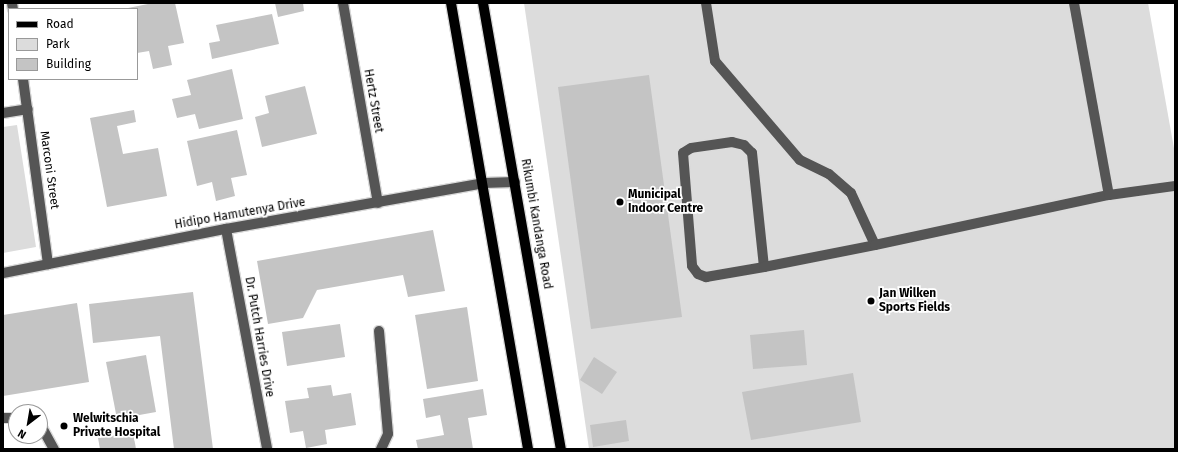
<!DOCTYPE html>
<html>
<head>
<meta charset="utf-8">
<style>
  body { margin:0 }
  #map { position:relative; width:1178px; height:452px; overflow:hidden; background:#fff; font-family:"Fira Sans",sans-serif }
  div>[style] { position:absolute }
  .green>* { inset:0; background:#dcdcdc }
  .building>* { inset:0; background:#c4c4c4 }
  .roads { filter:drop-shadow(1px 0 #dbdbdb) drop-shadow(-1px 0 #dbdbdb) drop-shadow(0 1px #dbdbdb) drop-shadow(0 -1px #dbdbdb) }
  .minor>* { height:10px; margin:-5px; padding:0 5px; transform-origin:5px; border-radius:5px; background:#555 }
  .major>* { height:10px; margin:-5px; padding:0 5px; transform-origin:5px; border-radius:5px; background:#000 }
  .dots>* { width:11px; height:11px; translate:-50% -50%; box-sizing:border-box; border:2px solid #fff; border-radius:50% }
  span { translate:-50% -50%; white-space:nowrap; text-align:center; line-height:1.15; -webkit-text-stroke:3.5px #fff; paint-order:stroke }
  .street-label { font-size:12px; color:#000 }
  .poi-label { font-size:12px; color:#000; font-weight:700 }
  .left { translate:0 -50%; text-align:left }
  .frame { position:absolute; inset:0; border:4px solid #000; pointer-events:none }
  .legend { position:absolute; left:8px; top:8px; width:130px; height:72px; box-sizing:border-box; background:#fff; border:1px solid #999; margin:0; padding:5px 7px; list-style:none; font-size:12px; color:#000 }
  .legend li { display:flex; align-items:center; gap:8px; height:20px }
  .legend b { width:20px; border:1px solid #999 }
  .north { position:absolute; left:8px; top:404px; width:40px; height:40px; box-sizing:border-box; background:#fff; border:1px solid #999; border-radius:50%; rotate:211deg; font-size:11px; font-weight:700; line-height:16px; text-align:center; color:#000 }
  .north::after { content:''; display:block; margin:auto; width:14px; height:18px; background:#000; clip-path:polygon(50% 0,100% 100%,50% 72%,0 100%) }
</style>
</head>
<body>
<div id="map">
  <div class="green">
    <div style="clip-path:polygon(524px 3px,1148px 3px,1175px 154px,1175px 449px,589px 449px)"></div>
    <div style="clip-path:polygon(17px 125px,36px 247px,3px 253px,3px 127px)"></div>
  </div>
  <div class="building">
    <div style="clip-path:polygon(153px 3px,175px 3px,184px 43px,168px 46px,172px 65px,153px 69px,149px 51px,137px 53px,137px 9px,128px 8px)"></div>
    <div style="clip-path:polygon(275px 3px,303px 3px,304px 11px,278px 17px)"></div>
    <div style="clip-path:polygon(272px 14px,279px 44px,212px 59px,209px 43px,220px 41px,216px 25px)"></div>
    <div style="clip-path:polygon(232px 69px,243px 119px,199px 129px,195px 114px,177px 118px,172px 99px,191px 95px,187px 80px)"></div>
    <div style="clip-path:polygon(649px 75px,682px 317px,591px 329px,558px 87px)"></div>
    <div style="clip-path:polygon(305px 86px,317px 134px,262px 147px,255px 117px,269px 113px,265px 96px)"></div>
    <div style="clip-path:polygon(134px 110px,136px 122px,117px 126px,123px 154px,158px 148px,167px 196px,107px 207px,90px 118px)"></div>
    <div style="clip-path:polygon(237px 130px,247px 175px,231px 178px,235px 196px,216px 201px,212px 182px,197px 186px,187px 141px)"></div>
    <div style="clip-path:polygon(433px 230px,445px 291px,408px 297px,403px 275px,317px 290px,303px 318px,268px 324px,257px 261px)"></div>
    <div style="clip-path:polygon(193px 292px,213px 449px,174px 449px,160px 336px,93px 343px,89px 304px)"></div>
    <div style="clip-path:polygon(77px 303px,89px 382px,3px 396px,3px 315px)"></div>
    <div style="clip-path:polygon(467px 307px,478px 381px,427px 389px,415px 315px)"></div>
    <div style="clip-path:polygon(340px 324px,345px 357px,287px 366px,282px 332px)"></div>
    <div style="clip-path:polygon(804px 330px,807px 365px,753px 369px,750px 335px)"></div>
    <div style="clip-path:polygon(146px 355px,156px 412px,117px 419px,106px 362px)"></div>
    <div style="clip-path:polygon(594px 357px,617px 372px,602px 394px,580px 380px)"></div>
    <div style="clip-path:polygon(853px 373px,861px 422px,751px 440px,742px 392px)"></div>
    <div style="clip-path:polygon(331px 385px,333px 396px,351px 393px,356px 425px,325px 430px,327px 444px,306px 448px,303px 431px,290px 433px,285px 401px,309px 398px,307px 388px)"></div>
    <div style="clip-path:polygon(483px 389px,487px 415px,468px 418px,473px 449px,418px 449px,416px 440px,444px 435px,440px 415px,426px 418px,423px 399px)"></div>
    <div style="clip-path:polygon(626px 420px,629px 441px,593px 447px,590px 425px)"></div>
    <div style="clip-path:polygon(133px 432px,136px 449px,100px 449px,98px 438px)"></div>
  </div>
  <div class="roads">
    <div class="minor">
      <div style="left:12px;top:3px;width:6px;rotate:81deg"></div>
      <div style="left:343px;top:3px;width:203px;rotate:80.1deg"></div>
      <div style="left:706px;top:3px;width:59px;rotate:81.2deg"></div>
      <div style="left:715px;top:61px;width:130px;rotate:49.4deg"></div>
      <div style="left:800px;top:160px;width:32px;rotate:26deg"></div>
      <div style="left:829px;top:174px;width:29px;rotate:41deg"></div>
      <div style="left:851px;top:193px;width:57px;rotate:65.2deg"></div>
      <div style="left:1074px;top:3px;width:195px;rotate:79.7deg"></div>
      <div style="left:23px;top:79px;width:187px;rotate:82.3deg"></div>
      <div style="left:3px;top:113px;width:25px;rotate:-9deg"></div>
      <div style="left:226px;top:229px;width:224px;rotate:79.4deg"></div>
      <div style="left:764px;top:267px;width:115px;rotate:-96deg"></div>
      <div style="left:752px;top:153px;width:11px;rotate:-135deg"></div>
      <div style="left:744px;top:145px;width:12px;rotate:-166deg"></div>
      <div style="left:732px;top:142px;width:41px;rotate:171.7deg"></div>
      <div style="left:691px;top:148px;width:9px;rotate:148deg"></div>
      <div style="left:683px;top:153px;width:113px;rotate:85.4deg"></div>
      <div style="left:692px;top:266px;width:10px;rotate:53deg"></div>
      <div style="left:698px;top:274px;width:9px;rotate:21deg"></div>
      <div style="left:706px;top:277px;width:59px;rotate:-9.8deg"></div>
      <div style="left:764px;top:267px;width:113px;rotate:-11.2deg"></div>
      <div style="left:875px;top:245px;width:239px;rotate:-12.1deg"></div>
      <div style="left:1109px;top:195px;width:67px;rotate:-7.8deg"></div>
      <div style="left:3px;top:273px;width:227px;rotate:-11.2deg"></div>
      <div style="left:226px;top:229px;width:261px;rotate:-10.1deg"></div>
      <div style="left:483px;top:183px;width:32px;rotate:-2deg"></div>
      <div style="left:379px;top:331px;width:103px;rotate:85deg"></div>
      <div style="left:388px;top:434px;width:17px;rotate:115deg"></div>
      <div style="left:3px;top:418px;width:13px"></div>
      <div style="left:40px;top:424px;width:29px;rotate:61deg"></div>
    </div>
    <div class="major">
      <div style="left:451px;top:3px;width:453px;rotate:80.2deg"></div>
      <div style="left:483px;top:3px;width:453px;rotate:80.1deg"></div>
    </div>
  </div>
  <div class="dots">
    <div style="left:620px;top:202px;background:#000"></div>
    <div style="left:871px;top:301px;background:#000"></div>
    <div style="left:64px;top:426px;background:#000"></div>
  </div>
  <div class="street-label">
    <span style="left:373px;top:101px;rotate:80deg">Hertz Street</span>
    <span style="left:49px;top:170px;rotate:82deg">Marconi Street</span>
    <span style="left:240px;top:214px;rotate:-10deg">Hidipo Hamutenya Drive</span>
    <span style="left:536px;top:224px;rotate:80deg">Rikumbi Kandanga Road</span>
    <span style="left:259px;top:337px;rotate:80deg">Dr. Putch Harries Drive</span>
  </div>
  <div class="poi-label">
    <span class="left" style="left:628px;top:202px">Municipal<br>Indoor Centre</span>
    <span class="left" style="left:879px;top:301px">Jan Wilken<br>Sports Fields</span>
    <span class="left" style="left:73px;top:426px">Welwitschia<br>Private Hospital</span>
  </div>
  <div class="frame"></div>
  <ul class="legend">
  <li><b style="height:5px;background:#000"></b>Road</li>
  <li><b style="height:11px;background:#dcdcdc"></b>Park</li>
  <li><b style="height:11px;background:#c4c4c4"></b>Building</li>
  </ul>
  <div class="north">N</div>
</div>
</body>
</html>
